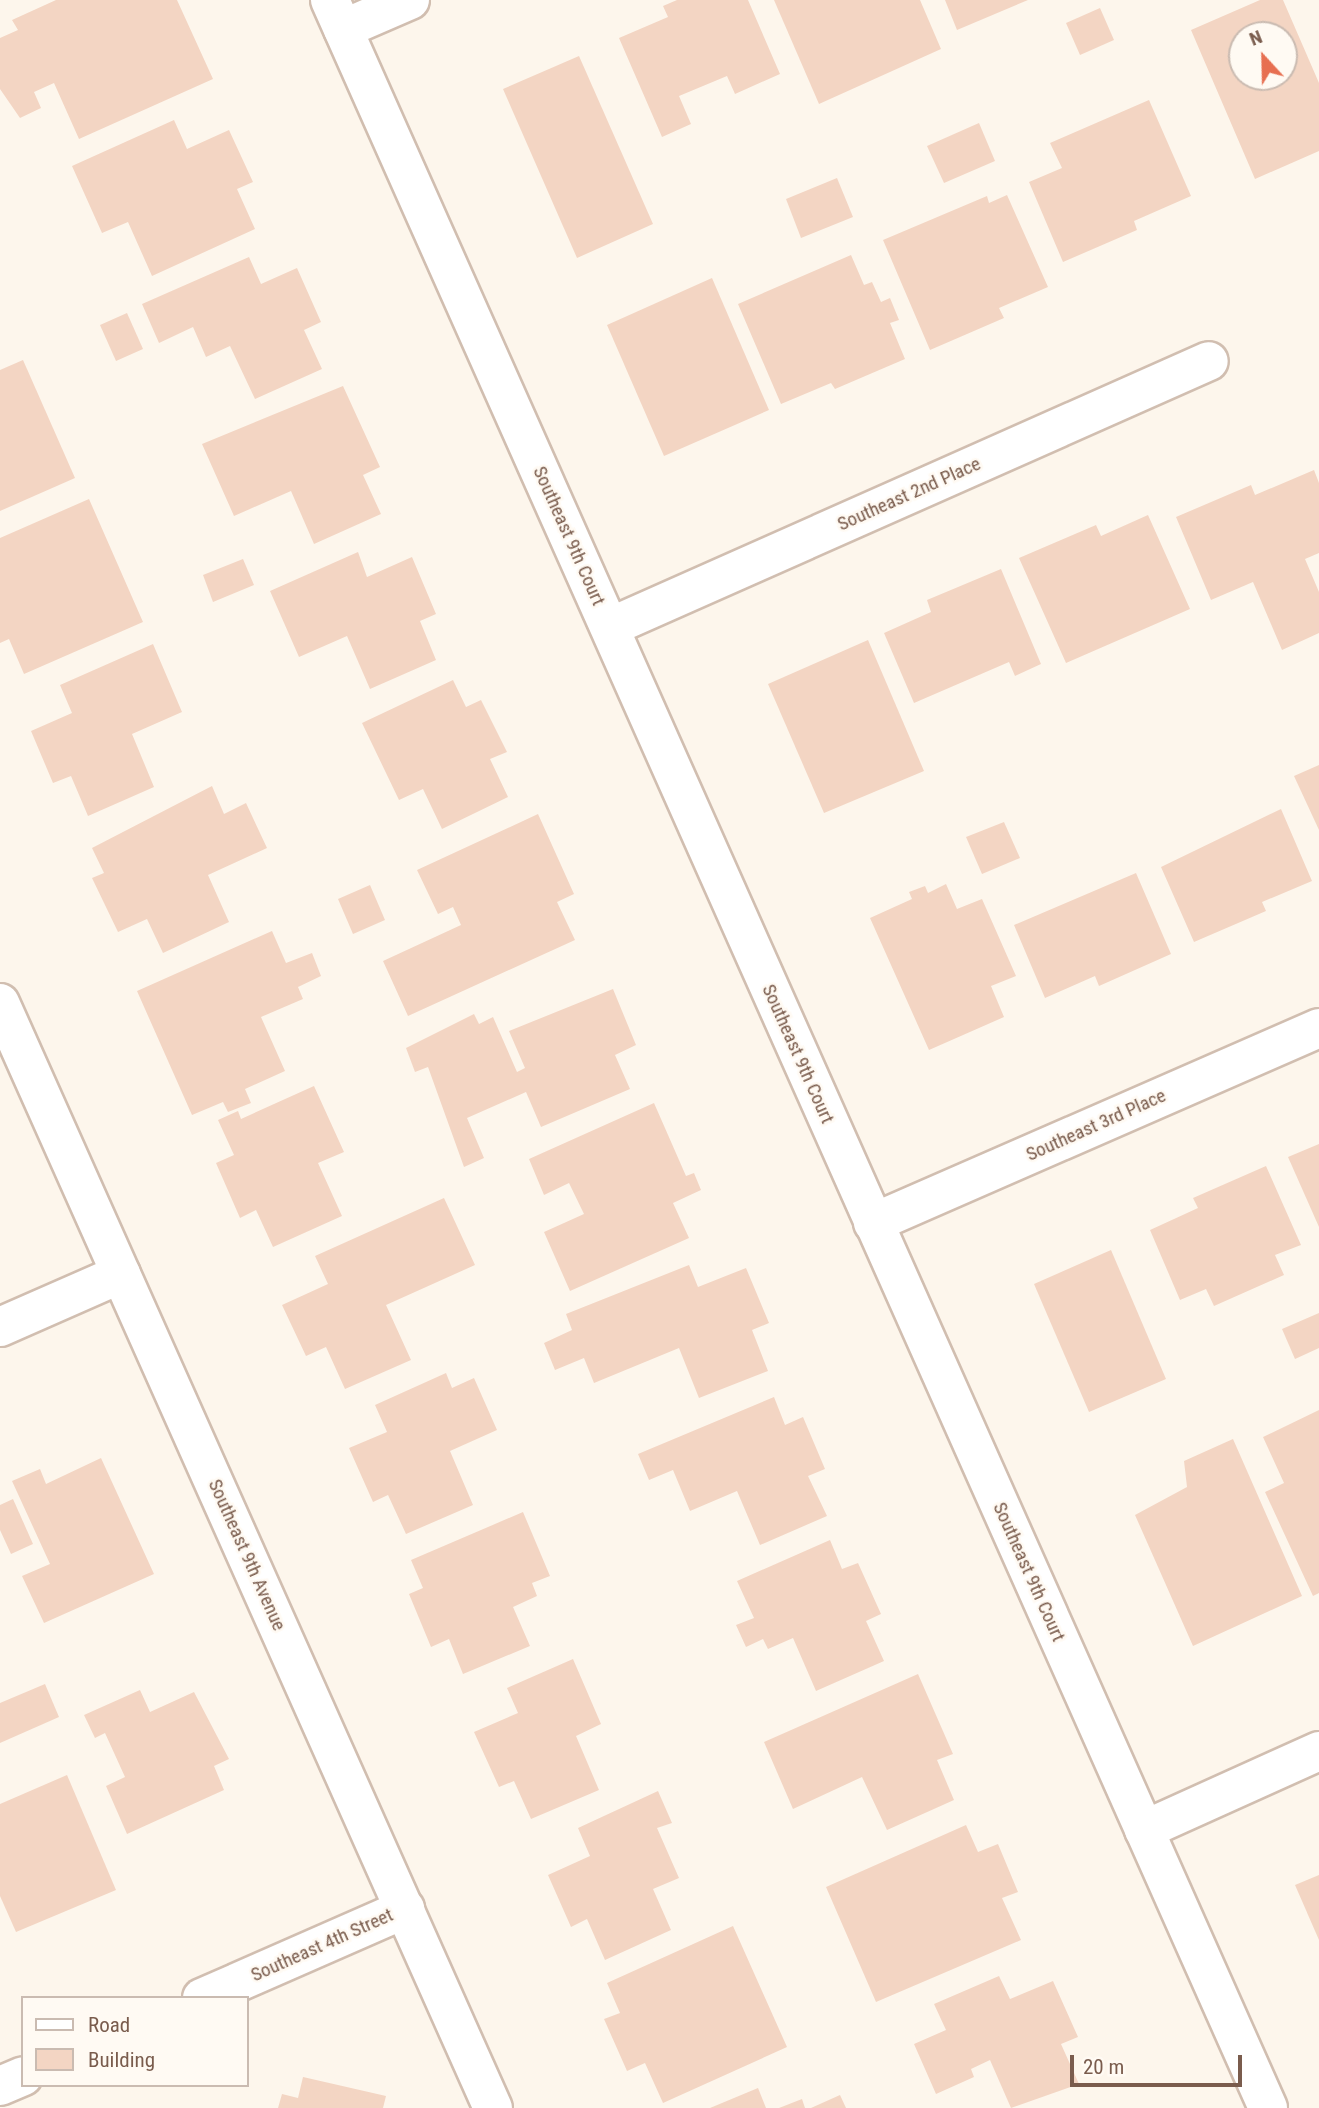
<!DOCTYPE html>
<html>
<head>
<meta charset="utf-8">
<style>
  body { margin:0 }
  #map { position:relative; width:1319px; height:2108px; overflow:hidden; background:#fdf6ec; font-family:"Roboto Condensed",sans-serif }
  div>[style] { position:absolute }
  .building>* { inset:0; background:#f3d5c3 }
  .roads { filter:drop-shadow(2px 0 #d1beb0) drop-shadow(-2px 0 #d1beb0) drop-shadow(0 2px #d1beb0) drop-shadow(0 -2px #d1beb0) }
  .minor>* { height:38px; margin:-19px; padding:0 19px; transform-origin:19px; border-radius:19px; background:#fff }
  span { translate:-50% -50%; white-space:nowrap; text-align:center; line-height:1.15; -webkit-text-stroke:5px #fffaf3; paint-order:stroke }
  .street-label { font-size:19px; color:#7a5c4d }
  .legend { position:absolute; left:21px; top:1996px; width:228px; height:91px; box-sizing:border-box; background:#fffaf3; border:2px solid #cabbb1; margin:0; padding:9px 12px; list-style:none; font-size:21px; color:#7a5c4d }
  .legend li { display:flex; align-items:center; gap:14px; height:35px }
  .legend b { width:35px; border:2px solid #cabbb1 }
  .north { position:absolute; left:1228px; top:21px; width:70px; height:70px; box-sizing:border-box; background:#fffaf3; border:2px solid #cabbb1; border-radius:50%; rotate:338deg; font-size:19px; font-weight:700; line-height:28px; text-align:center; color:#7a5c4d }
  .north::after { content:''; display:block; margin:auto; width:24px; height:32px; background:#e76f51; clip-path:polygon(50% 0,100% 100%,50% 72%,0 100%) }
  .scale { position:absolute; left:1070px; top:2055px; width:172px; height:32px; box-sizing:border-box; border:4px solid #7a5c4d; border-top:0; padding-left:9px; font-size:21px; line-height:24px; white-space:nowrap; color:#7a5c4d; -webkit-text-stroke:5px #fffaf3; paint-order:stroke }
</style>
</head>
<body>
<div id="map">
  <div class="building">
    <div style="clip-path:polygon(56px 0,177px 0,213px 79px,79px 139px,54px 83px,34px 92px,41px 108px,20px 118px,0 89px,0 38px,18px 30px,12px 20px)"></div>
    <div style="clip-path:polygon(677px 0,748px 0,780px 74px,735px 94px,727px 76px,679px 96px,691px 124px,662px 137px,619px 38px,668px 17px,663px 6px)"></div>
    <div style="clip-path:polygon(774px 0,920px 0,941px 49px,819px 104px)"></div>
    <div style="clip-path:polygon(945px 0,1028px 0,957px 30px)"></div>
    <div style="clip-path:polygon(evenodd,1260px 0,1283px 0,1319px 83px,1319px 151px,1255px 179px,1191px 30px,1260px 0,1242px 35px,1284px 35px,1284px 77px,1242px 77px,1242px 35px)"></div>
    <div style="clip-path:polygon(1100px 8px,1114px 40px,1080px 55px,1066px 23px)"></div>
    <div style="clip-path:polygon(579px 56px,653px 224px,577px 258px,503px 89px)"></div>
    <div style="clip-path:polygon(1149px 100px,1191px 196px,1134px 221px,1137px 230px,1063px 262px,1029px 182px,1062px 168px,1050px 143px)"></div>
    <div style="clip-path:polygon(174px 120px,187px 149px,229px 130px,253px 182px,237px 189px,255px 229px,152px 276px,128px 222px,102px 233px,72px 166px)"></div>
    <div style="clip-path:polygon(979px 123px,995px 161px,944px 183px,927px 146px)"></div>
    <div style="clip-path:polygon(837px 178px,853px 217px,801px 238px,786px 199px)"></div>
    <div style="clip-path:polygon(1007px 195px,1048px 287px,999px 308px,1004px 318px,930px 350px,883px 240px,987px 196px,989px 203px)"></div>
    <div style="clip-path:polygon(851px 255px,864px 285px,872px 282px,881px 302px,890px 298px,899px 320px,890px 323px,905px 359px,835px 389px,831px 383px,781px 404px,738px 304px)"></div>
    <div style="clip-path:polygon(249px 257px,261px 284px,297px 268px,321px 322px,304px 330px,322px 369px,255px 399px,230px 346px,206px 357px,193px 327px,159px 343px,142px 304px)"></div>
    <div style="clip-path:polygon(712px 278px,769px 410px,664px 456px,607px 325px)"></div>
    <div style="clip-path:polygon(127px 313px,143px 349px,116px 361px,100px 325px)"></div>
    <div style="clip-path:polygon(23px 360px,75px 478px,0 511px,0 370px)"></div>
    <div style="clip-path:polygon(343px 386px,380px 467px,363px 475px,381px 514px,314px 544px,291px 491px,234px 516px,202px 444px)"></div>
    <div style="clip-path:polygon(1314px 470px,1319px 483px,1319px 553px,1305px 559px,1319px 592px,1319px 633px,1282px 650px,1253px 582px,1211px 600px,1176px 517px,1251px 485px,1255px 495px)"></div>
    <div style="clip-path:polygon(89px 499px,143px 622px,24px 674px,9px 639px,0 643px,0 538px)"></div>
    <div style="clip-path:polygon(1148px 515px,1190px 609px,1066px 663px,1019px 558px,1096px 525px,1101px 536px)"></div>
    <div style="clip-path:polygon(358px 552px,367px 577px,412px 557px,436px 614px,420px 621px,436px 660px,370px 689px,347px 636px,299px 657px,270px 591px)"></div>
    <div style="clip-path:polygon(243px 559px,254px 585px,213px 602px,203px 575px)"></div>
    <div style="clip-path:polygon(1001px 569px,1041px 664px,1015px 676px,1009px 662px,914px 703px,884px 633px,931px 612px,927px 600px)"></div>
    <div style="clip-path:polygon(868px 640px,924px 771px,824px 813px,768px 684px)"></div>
    <div style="clip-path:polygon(153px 644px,182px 712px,132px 734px,154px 787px,88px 816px,71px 776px,53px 783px,31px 731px,72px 713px,60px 685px)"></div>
    <div style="clip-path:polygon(453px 680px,466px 707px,481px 700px,507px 752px,490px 759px,508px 797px,442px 829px,423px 789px,399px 800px,362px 723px)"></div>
    <div style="clip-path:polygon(1319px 765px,1319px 830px,1294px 776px)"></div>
    <div style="clip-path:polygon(212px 786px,224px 814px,246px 803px,267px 848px,208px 875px,229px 922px,163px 953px,147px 919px,118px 932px,92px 878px,104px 873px,92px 848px)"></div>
    <div style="clip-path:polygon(1281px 809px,1312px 881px,1262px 902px,1266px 911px,1194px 942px,1161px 867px)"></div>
    <div style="clip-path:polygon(538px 814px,574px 894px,557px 902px,575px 940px,408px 1016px,383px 961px,461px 925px,453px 907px,438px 914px,417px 870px)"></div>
    <div style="clip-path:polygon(1004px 822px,1020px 858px,982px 874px,966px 837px)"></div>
    <div style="clip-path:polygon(1136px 873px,1171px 954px,1099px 986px,1095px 976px,1045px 998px,1014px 925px)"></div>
    <div style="clip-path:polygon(946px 884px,957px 909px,982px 899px,1016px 976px,991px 986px,1004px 1017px,929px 1050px,870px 918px,912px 899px,909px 892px,925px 886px,928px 893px)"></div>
    <div style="clip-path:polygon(370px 885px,385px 920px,353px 934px,338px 899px)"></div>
    <div style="clip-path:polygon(272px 931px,286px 963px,312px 953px,321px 976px,298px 987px,303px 999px,261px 1017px,285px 1071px,245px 1089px,251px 1103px,228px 1112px,223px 1102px,192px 1115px,137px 991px)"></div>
    <div style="clip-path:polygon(613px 989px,636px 1045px,615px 1055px,630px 1089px,541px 1127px,526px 1092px,467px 1118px,484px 1158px,464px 1167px,428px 1067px,415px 1072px,406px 1048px,474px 1014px,479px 1024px,493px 1017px,517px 1072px,525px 1068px,509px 1031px)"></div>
    <div style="clip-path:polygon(314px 1086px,344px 1152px,318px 1163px,342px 1216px,273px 1247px,256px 1210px,240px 1218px,216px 1163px,234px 1155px,218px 1120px,238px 1111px,241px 1119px)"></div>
    <div style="clip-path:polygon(654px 1103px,686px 1176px,694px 1173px,701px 1190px,673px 1203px,689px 1238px,570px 1291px,544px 1232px,584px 1214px,569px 1183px,544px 1195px,529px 1159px)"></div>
    <div style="clip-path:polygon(1319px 1144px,1319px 1227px,1288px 1157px)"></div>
    <div style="clip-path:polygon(1266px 1166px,1301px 1245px,1275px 1255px,1284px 1275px,1214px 1306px,1206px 1289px,1180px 1300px,1150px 1230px,1198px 1208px,1193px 1198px)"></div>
    <div style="clip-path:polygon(444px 1198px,475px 1265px,386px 1305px,411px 1360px,345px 1389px,326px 1347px,306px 1356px,282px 1305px,328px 1284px,315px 1256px)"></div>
    <div style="clip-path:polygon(1111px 1250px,1166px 1379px,1089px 1412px,1034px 1284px)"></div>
    <div style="clip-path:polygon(689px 1265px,698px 1287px,746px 1268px,769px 1323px,752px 1330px,768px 1371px,699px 1398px,679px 1348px,594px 1383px,584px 1358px,555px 1370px,544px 1343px,572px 1330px,566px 1314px)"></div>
    <div style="clip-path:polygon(1319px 1313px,1319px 1348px,1295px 1359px,1282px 1329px)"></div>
    <div style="clip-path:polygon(446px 1373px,452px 1388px,474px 1378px,497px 1430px,450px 1451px,473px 1505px,406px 1534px,388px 1495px,373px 1502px,349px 1448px,387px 1432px,375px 1405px)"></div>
    <div style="clip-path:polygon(774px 1397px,785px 1425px,803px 1417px,825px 1469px,808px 1476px,827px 1516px,760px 1545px,737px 1491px,690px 1511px,673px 1470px,649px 1480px,638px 1454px)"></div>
    <div style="clip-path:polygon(1319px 1410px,1319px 1593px,1313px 1596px,1265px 1492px,1284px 1483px,1263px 1437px)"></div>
    <div style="clip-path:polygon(1233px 1439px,1302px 1596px,1193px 1646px,1135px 1515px,1187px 1487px,1184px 1461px)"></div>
    <div style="clip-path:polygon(101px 1458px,154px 1574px,44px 1623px,22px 1576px,50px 1564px,12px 1481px,40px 1469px,46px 1484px)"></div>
    <div style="clip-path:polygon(13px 1499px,33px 1544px,11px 1554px,0 1530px,0 1505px)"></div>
    <div style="clip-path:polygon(523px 1512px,550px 1576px,532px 1583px,537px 1596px,513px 1607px,530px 1646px,463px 1674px,449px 1639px,431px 1647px,409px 1594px,423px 1588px,411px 1560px)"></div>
    <div style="clip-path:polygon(830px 1540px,842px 1569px,858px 1563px,881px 1614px,866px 1621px,884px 1661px,816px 1691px,793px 1638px,768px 1649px,763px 1639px,746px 1647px,736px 1625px,754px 1618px,737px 1581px)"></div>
    <div style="clip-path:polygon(573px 1659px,601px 1724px,576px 1736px,599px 1790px,531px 1819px,514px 1781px,499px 1787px,474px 1732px,518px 1713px,507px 1688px)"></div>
    <div style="clip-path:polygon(918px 1674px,953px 1754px,937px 1760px,954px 1800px,887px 1830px,862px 1777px,793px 1809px,764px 1742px)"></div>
    <div style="clip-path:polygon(45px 1684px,59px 1717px,0 1743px,0 1703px)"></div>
    <div style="clip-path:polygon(140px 1690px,150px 1712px,194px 1692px,229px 1759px,214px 1766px,224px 1790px,127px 1834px,106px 1786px,125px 1777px,105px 1733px,95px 1738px,84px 1715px)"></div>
    <div style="clip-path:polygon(67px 1775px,116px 1890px,16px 1932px,0 1896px,0 1804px)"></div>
    <div style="clip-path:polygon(658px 1791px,672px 1823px,657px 1828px,679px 1878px,653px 1889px,671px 1930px,605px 1960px,587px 1919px,571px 1927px,548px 1875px,590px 1856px,578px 1828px)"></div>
    <div style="clip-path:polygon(966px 1825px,978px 1852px,998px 1844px,1018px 1892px,1002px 1898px,1021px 1940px,876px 2002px,826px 1887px)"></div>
    <div style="clip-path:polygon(1319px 1875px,1319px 1940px,1295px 1885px)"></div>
    <div style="clip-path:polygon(733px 1926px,787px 2047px,663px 2103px,645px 2063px,627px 2071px,604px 2019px,620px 2013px,607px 1983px)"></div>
    <div style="clip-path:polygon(999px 1976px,1010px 1999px,1053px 1981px,1078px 2037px,1061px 2044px,1079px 2084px,1011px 2108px,990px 2060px,971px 2069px,974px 2077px,936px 2094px,914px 2044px,946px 2030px,934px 2004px)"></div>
    <div style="clip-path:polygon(303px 2077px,386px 2096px,383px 2108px,278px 2108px,282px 2094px,298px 2098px)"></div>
    <div style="clip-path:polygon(758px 2088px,766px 2108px,710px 2108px)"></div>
    <div style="clip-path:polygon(840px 2095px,846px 2108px,811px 2108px)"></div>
    <div style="clip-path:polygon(802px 2099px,805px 2108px,779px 2108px)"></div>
  </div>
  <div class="roads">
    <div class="minor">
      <div style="left:330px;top:0;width:2307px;rotate:66.01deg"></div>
      <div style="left:343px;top:29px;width:73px;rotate:-23.4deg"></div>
      <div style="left:610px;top:627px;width:655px;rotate:-23.94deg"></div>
      <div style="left:0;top:1003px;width:1210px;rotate:65.96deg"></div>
      <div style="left:873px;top:1223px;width:487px;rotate:-23.6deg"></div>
      <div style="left:0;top:1327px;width:132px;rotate:-23.7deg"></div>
      <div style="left:1144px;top:1830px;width:192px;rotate:-24.3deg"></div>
      <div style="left:202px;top:1998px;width:222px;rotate:-23.7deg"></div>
      <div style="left:0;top:2086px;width:25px;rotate:-23deg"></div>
    </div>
  </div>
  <div class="street-label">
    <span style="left:909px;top:494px;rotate:-24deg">Southeast 2nd Place</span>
    <span style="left:569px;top:536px;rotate:66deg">Southeast 9th Court</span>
    <span style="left:798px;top:1054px;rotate:66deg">Southeast 9th Court</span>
    <span style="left:1096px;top:1125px;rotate:-24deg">Southeast 3rd Place</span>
    <span style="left:247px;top:1555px;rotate:66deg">Southeast 9th Avenue</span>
    <span style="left:1029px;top:1572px;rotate:66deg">Southeast 9th Court</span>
    <span style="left:322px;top:1945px;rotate:-24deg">Southeast 4th Street</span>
  </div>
  <ul class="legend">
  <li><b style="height:9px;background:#fff"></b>Road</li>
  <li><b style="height:19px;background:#f3d5c3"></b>Building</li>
  </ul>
  <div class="north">N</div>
  <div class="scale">20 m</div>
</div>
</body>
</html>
